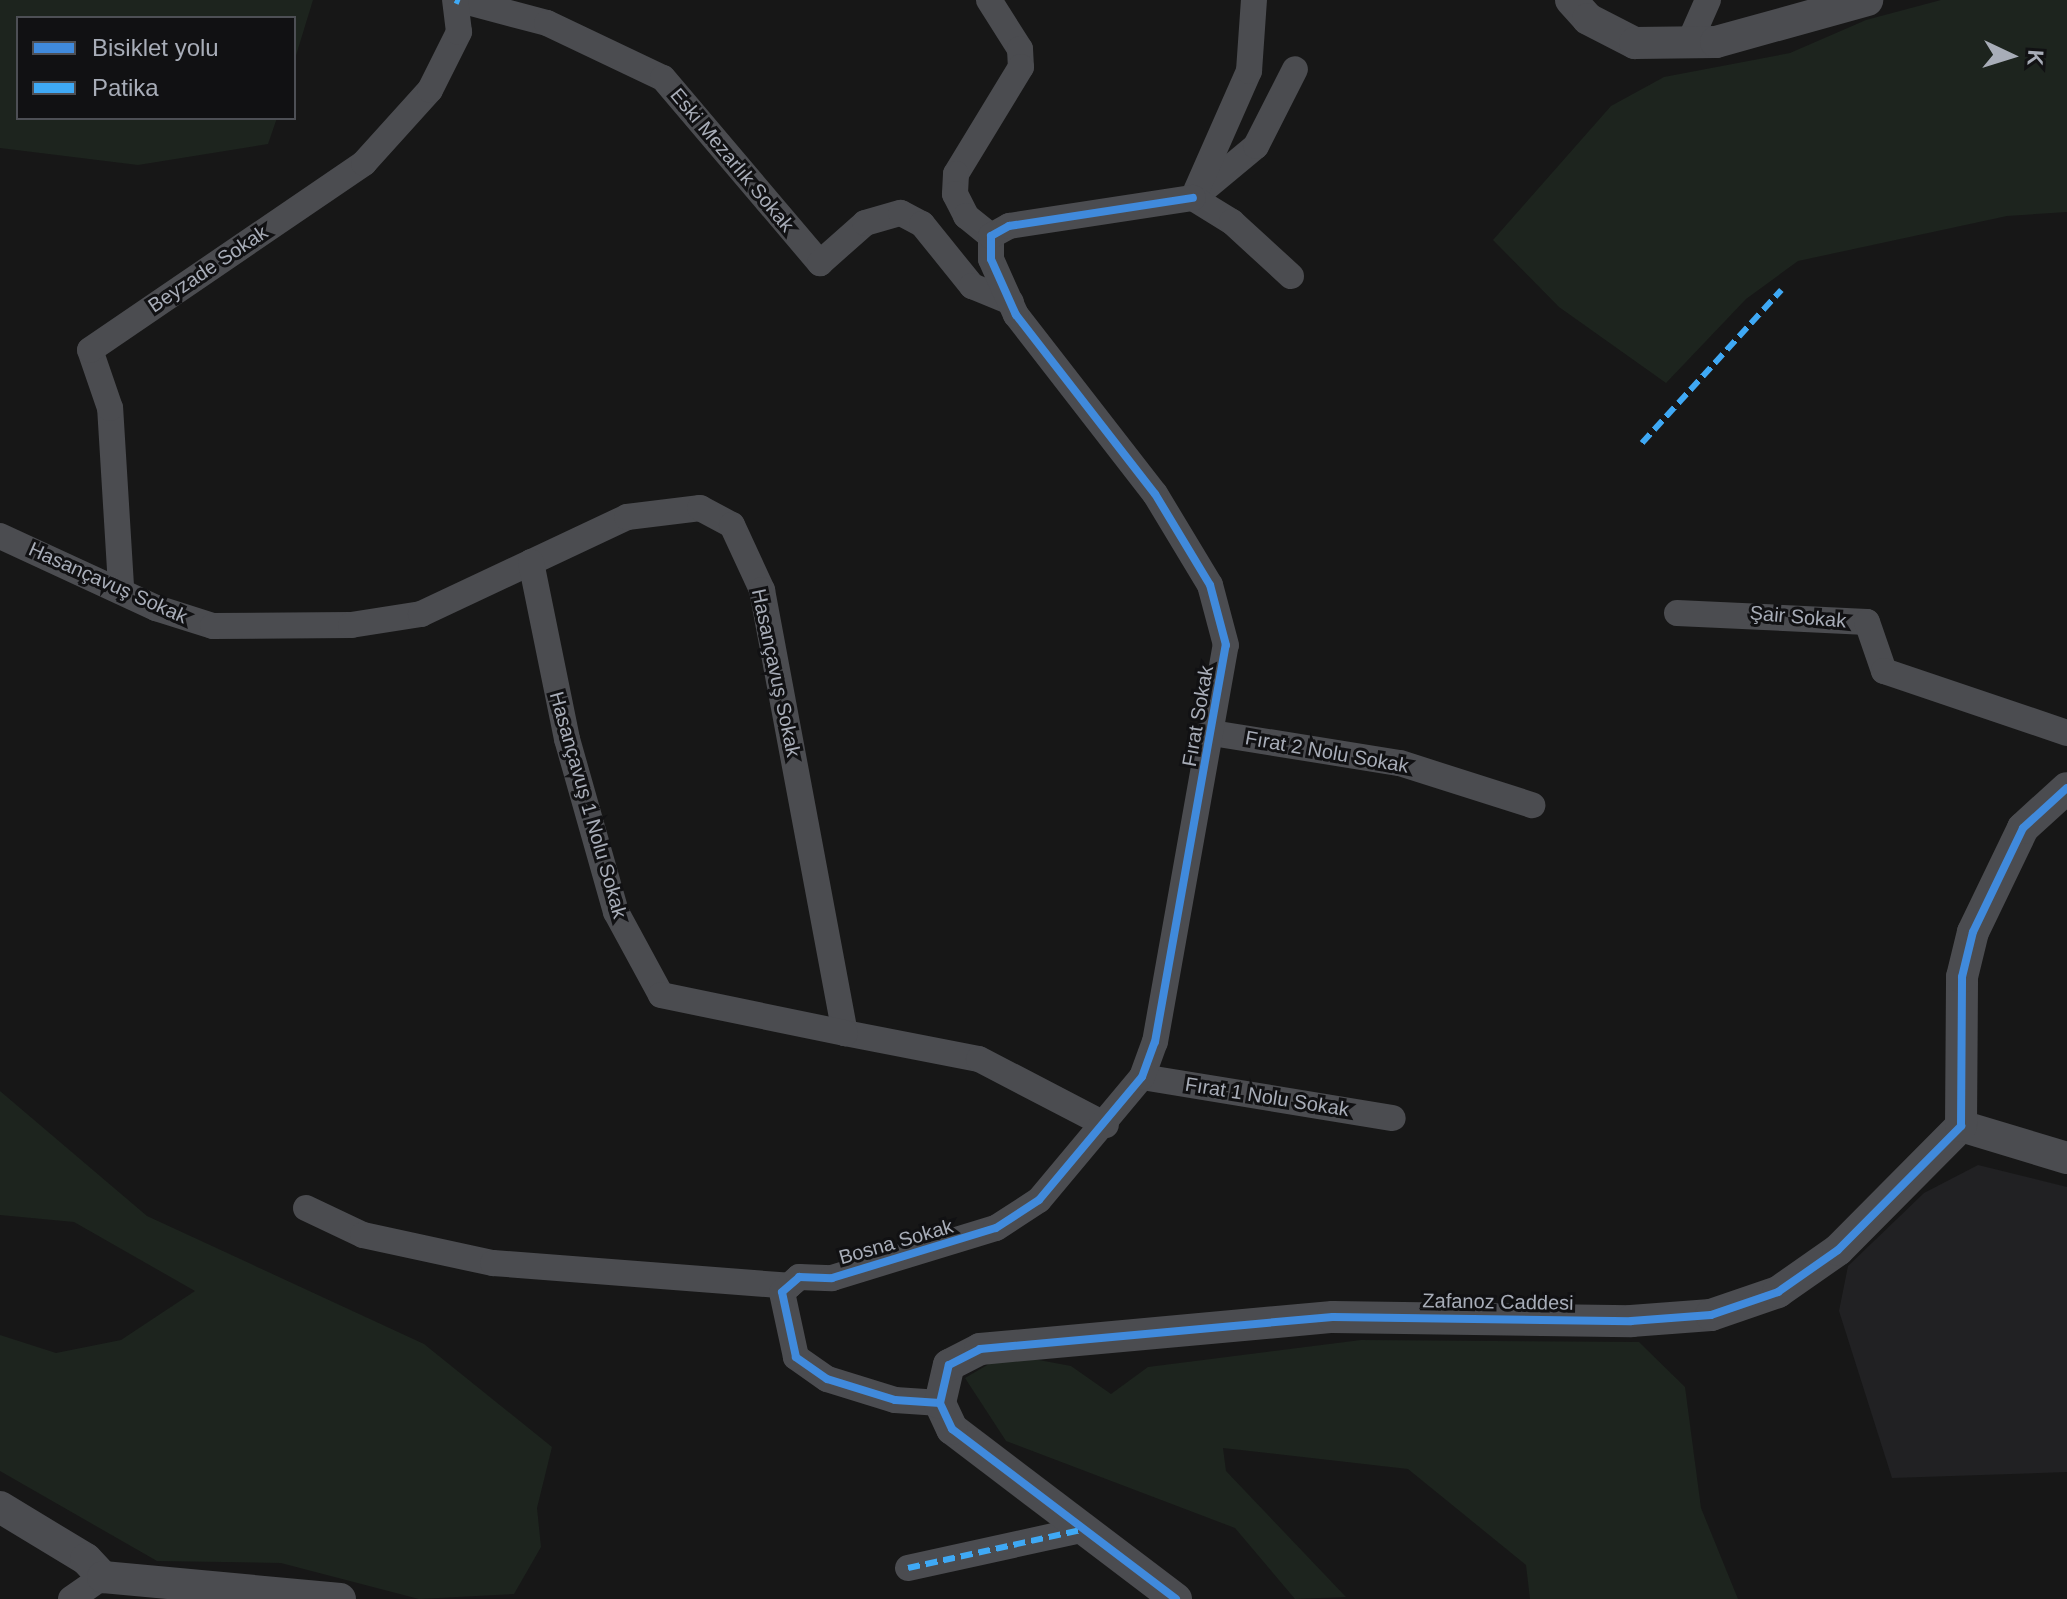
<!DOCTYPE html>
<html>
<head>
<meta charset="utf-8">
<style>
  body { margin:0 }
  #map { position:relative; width:2067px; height:1599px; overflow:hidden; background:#171717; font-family:Arial,sans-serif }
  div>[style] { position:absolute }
  .built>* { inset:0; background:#212123 }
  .green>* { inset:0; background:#1d241e }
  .minor>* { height:26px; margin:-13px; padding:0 13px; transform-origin:13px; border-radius:13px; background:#4b4c50 }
  .tertiary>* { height:32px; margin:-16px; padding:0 16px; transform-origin:16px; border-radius:16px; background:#4b4c50 }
  .quiet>* { height:6px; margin-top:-3px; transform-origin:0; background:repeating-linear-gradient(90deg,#3fa9f5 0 12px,transparent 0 18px) }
  .cycleway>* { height:8px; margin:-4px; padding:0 4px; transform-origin:4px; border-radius:4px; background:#408adc }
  span { translate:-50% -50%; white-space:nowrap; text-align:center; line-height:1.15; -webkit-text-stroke:6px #111113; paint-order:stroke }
  .street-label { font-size:20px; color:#a8adb8 }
  .legend { position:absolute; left:16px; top:16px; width:280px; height:104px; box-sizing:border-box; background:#111113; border:2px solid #4d4f55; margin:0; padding:10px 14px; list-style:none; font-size:24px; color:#a8adb8 }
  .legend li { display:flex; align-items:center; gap:16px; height:40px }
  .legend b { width:40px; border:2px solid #4d4f55 }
  .north { position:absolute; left:1971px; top:16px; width:80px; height:80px; -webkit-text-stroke:6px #111113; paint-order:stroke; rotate:94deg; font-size:22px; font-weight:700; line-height:32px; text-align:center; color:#a8adb8 }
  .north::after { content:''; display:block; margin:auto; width:28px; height:36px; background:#a8adb8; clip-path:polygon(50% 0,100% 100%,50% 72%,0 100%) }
</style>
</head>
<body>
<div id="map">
  <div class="built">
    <div style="clip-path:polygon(1978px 1165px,2067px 1187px,2067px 1472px,1892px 1478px,1839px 1311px,1848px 1266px,1924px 1193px)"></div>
  </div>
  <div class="green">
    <div style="clip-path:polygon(0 0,313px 0,294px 62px,294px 18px,18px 18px,18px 118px,277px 118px,268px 144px,138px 165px,0 148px)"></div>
    <div style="clip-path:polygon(1941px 0,2067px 0,2067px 212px,2007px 216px,1798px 261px,1746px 299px,1666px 383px,1559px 307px,1493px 240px,1611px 106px,1664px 77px,1790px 53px,1866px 20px)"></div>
    <div style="clip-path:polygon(0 1091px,147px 1216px,424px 1344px,552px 1447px,537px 1508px,541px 1547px,514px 1594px,419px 1599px,281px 1563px,157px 1561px,0 1471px,0 1335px,56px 1353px,121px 1340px,195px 1291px,74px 1222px,0 1215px)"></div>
    <div style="clip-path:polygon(1361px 1340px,1639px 1342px,1685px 1387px,1701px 1508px,1738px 1599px,1530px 1599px,1526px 1565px,1408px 1469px,1223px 1448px,1226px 1471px,1346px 1597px,1295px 1599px,1235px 1528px,1006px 1441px,965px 1378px,1006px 1354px,1071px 1366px,1111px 1394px,1148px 1367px)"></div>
  </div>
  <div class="minor">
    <div style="left:460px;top:0;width:90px;rotate:14.8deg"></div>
    <div style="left:547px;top:23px;width:128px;rotate:25.4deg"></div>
    <div style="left:663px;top:78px;width:243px;rotate:49.7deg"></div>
    <div style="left:820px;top:263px;width:60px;rotate:-41.6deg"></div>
    <div style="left:865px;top:223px;width:37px;rotate:-16deg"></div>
    <div style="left:901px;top:213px;width:24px;rotate:28deg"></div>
    <div style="left:922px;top:224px;width:80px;rotate:51.1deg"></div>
    <div style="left:972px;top:286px;width:42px;rotate:22.3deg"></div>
    <div style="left:989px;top:0;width:58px;rotate:57.7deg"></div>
    <div style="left:1020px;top:49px;width:18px;rotate:87deg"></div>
    <div style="left:1021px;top:67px;width:125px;rotate:121.3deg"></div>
    <div style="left:956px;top:174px;width:20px;rotate:93deg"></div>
    <div style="left:955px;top:194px;width:25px;rotate:63deg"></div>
    <div style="left:966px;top:216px;width:32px;rotate:39deg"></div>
    <div style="left:1689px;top:43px;width:47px;rotate:-66.2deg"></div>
    <div style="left:1202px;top:191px;width:70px;rotate:-39.8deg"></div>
    <div style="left:1256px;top:146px;width:86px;rotate:-63.1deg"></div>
    <div style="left:1193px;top:198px;width:139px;rotate:-66.2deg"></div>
    <div style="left:1249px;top:71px;width:71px;rotate:-86deg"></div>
    <div style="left:1193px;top:198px;width:46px;rotate:31.6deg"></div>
    <div style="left:1232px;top:222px;width:80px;rotate:42.5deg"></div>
    <div style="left:0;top:536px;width:172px;rotate:24.8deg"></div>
    <div style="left:156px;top:608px;width:60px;rotate:17.5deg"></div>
    <div style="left:213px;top:626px;width:138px;rotate:-0.4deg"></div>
    <div style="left:351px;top:625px;width:71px;rotate:-8.9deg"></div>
    <div style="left:421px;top:614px;width:228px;rotate:-25.2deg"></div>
    <div style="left:627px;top:517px;width:74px;rotate:-7deg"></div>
    <div style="left:700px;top:508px;width:36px;rotate:28deg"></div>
    <div style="left:732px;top:525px;width:72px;rotate:65.2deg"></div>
    <div style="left:762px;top:590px;width:451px;rotate:79.4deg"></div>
    <div style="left:845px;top:1033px;width:136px;rotate:11deg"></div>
    <div style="left:979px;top:1059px;width:143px;rotate:27.5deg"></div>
    <div style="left:531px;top:562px;width:181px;rotate:78.5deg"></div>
    <div style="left:567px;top:739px;width:180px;rotate:74.2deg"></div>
    <div style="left:616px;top:912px;width:94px;rotate:61.5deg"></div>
    <div style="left:661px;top:995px;width:188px;rotate:11.7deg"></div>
    <div style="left:121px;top:586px;width:178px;rotate:-93.5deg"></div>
    <div style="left:110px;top:408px;width:61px;rotate:-109deg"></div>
    <div style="left:90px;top:350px;width:332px;rotate:-34.3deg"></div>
    <div style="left:364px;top:163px;width:98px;rotate:-47.9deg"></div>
    <div style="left:430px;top:90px;width:65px;rotate:-63.4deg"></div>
    <div style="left:459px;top:32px;width:32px;rotate:-97deg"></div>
    <div style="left:1677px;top:613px;width:190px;rotate:2.7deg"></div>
    <div style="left:1867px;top:622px;width:52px;rotate:70.9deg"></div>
    <div style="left:1884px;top:671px;width:193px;rotate:18.7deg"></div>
    <div style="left:1212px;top:733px;width:190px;rotate:9.1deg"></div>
    <div style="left:1400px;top:763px;width:139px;rotate:17.7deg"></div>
    <div style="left:1142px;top:1077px;width:254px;rotate:9.3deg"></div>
    <div style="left:306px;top:1208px;width:63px;rotate:25.3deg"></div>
    <div style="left:363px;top:1235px;width:133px;rotate:12.2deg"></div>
    <div style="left:493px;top:1263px;width:297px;rotate:4.4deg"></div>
    <div style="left:940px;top:1403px;width:45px;rotate:-176.2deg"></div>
    <div style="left:895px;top:1400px;width:71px;rotate:-162.8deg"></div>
    <div style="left:827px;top:1379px;width:38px;rotate:-145deg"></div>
    <div style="left:796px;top:1357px;width:66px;rotate:-102.2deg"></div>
    <div style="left:782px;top:1292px;width:23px;rotate:-41deg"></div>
    <div style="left:799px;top:1277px;width:33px;rotate:2deg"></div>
    <div style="left:832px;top:1278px;width:171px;rotate:-17deg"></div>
    <div style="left:996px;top:1228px;width:51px;rotate:-33.1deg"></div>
    <div style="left:1039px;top:1200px;width:160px;rotate:-50.1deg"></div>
    <div style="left:1142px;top:1077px;width:37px;rotate:-70deg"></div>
    <div style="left:1155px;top:1042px;width:403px;rotate:-79.9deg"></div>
    <div style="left:1226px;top:645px;width:62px;rotate:-104.9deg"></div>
    <div style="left:1210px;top:585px;width:106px;rotate:-121.1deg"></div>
    <div style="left:1155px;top:494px;width:227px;rotate:-127.8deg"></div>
    <div style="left:1016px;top:315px;width:61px;rotate:-114.1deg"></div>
    <div style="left:991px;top:259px;width:23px;rotate:-90deg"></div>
    <div style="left:991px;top:236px;width:21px;rotate:-29deg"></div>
    <div style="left:1009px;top:226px;width:186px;rotate:-8.7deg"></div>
    <div style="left:908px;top:1568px;width:177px;rotate:-12.4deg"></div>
    <div style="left:71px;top:1599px;width:39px;rotate:-35deg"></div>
  </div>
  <div class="tertiary">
    <div style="left:1571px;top:0;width:25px;rotate:48deg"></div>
    <div style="left:1588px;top:19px;width:53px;rotate:27.1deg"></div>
    <div style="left:1635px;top:43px;width:81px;rotate:-0.7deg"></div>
    <div style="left:1716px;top:42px;width:157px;rotate:-15.5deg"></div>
    <div style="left:1961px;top:1126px;width:111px;rotate:16.8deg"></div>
    <div style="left:0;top:1507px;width:100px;rotate:31.2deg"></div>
    <div style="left:86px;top:1559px;width:25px;rotate:47deg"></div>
    <div style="left:103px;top:1577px;width:238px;rotate:5.3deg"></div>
    <div style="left:1176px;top:1599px;width:281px;rotate:-142.8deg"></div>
    <div style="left:952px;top:1429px;width:29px;rotate:-115deg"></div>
    <div style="left:940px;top:1403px;width:39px;rotate:-77deg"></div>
    <div style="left:949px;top:1365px;width:35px;rotate:-27deg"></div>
    <div style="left:980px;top:1349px;width:354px;rotate:-5.2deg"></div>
    <div style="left:1333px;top:1317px;width:298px;rotate:0.8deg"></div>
    <div style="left:1631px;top:1321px;width:80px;rotate:-4.3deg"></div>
    <div style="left:1711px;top:1315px;width:71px;rotate:-18.9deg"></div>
    <div style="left:1778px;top:1292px;width:73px;rotate:-35deg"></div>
    <div style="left:1838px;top:1250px;width:175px;rotate:-45.2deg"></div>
    <div style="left:1961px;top:1126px;width:149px;rotate:-89.6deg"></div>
    <div style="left:1962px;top:977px;width:46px;rotate:-76.3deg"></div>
    <div style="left:1973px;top:932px;width:115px;rotate:-64.3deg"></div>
    <div style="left:2023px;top:828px;width:59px;rotate:-42.3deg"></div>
  </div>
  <div class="quiet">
    <div style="left:455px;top:0;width:5px;rotate:22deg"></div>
    <div style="left:1642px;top:443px;width:207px;rotate:-47.7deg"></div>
    <div style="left:908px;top:1568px;width:177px;rotate:-12.4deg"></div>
  </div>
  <div class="cycleway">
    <div style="left:940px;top:1403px;width:45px;rotate:-176.2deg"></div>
    <div style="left:895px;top:1400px;width:71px;rotate:-162.8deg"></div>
    <div style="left:827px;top:1379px;width:38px;rotate:-145deg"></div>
    <div style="left:796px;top:1357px;width:66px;rotate:-102.2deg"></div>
    <div style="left:782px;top:1292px;width:23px;rotate:-41deg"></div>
    <div style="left:799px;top:1277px;width:33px;rotate:2deg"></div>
    <div style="left:832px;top:1278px;width:171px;rotate:-17deg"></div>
    <div style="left:996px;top:1228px;width:51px;rotate:-33.1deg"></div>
    <div style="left:1039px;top:1200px;width:160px;rotate:-50.1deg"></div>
    <div style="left:1142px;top:1077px;width:37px;rotate:-70deg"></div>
    <div style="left:1155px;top:1042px;width:403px;rotate:-79.9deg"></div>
    <div style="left:1226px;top:645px;width:62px;rotate:-104.9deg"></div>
    <div style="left:1210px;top:585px;width:106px;rotate:-121.1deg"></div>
    <div style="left:1155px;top:494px;width:227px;rotate:-127.8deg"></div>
    <div style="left:1016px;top:315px;width:61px;rotate:-114.1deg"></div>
    <div style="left:991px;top:259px;width:23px;rotate:-90deg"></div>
    <div style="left:991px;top:236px;width:21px;rotate:-29deg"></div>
    <div style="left:1009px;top:226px;width:186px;rotate:-8.7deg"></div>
    <div style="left:1176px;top:1599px;width:281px;rotate:-142.8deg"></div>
    <div style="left:952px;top:1429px;width:29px;rotate:-115deg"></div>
    <div style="left:940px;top:1403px;width:39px;rotate:-77deg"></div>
    <div style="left:949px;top:1365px;width:35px;rotate:-27deg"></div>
    <div style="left:980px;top:1349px;width:354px;rotate:-5.2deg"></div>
    <div style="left:1333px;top:1317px;width:298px;rotate:0.8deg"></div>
    <div style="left:1631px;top:1321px;width:80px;rotate:-4.3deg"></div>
    <div style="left:1711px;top:1315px;width:71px;rotate:-18.9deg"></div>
    <div style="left:1778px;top:1292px;width:73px;rotate:-35deg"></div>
    <div style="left:1838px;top:1250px;width:175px;rotate:-45.2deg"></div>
    <div style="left:1961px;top:1126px;width:149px;rotate:-89.6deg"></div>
    <div style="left:1962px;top:977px;width:46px;rotate:-76.3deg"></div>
    <div style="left:1973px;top:932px;width:115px;rotate:-64.3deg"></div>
    <div style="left:2023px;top:828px;width:59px;rotate:-42.3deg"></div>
  </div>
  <div class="street-label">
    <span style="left:732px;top:160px;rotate:50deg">Eski Mezarlık Sokak</span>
    <span style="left:208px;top:269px;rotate:-34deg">Beyzade Sokak</span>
    <span style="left:108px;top:583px;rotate:24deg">Hasançavuş Sokak</span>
    <span style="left:1798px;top:617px;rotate:5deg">Şair Sokak</span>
    <span style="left:776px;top:673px;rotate:78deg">Hasançavuş Sokak</span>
    <span style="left:1198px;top:716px;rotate:-80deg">Fırat Sokak</span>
    <span style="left:1327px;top:752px;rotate:10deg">Fırat 2 Nolu Sokak</span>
    <span style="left:588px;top:805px;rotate:74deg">Hasançavuş 1 Nolu Sokak</span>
    <span style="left:1267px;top:1097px;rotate:9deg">Fırat 1 Nolu Sokak</span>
    <span style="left:896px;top:1242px;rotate:-16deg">Bosna Sokak</span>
    <span style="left:1498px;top:1302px;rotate:1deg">Zafanoz Caddesi</span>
  </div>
  <ul class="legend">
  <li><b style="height:10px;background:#408adc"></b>Bisiklet yolu</li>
  <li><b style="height:10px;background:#3fa9f5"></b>Patika</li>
  </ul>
  <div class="north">K</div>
</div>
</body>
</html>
